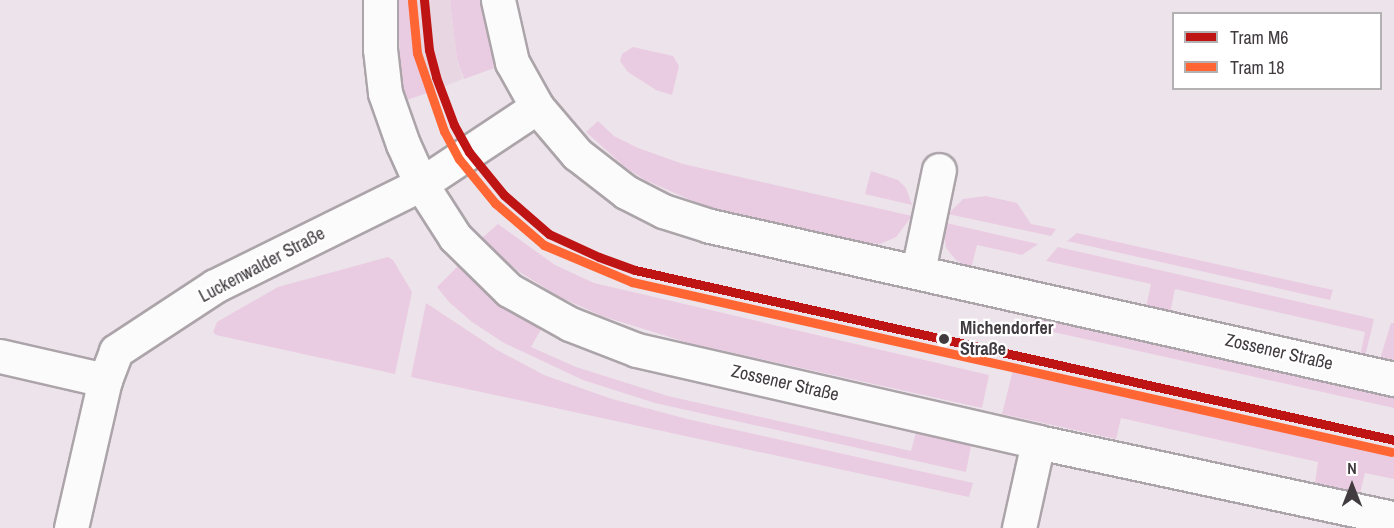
<!DOCTYPE html>
<html>
<head>
<meta charset="utf-8">
<style>
  body { margin:0 }
  #map { position:relative; width:1394px; height:528px; overflow:hidden; background:#ede3ea; font-family:"Archivo Narrow",sans-serif }
  div>[style] { position:absolute }
  .built>* { inset:0; background:#e8d7e3 }
  .green>* { inset:0; background:#eacce2 }
  .roads { filter:drop-shadow(2px 0 #aba4a9) drop-shadow(-2px 0 #aba4a9) drop-shadow(0 2px #aba4a9) drop-shadow(0 -2px #aba4a9) }
  .street>* { height:33px; margin:-16.5px; padding:0 16.5px; transform-origin:16.5px; border-radius:16.5px; background:#fcfbfc }
  .secondary>* { height:33px; margin:-16.5px; padding:0 16.5px; transform-origin:16.5px; border-radius:16.5px; background:#fcfbfc }
  .tram-1>* { height:9px; margin:-4.5px; padding:0 4.5px; transform-origin:4.5px; border-radius:4.5px; background:#be1414 }
  .tram-2>* { height:9px; margin:-4.5px; padding:0 4.5px; transform-origin:4.5px; border-radius:4.5px; background:#f63 }
  .dots>* { width:16px; height:16px; translate:-50% -50%; box-sizing:border-box; border:3px solid #fff; border-radius:50% }
  span { translate:-50% -50%; white-space:nowrap; text-align:center; line-height:1.15; -webkit-text-stroke:4.5px #fff; paint-order:stroke }
  .street-label { font-size:18px; color:#413b3f }
  .stop-label { font-size:18px; color:#413b3f; font-weight:700 }
  .left { translate:0 -50%; text-align:left }
  .legend { position:absolute; left:1172px; top:12px; width:210px; height:78px; box-sizing:border-box; background:#fff; border:2px solid #b3b1b2; margin:0; padding:8px 10px; list-style:none; font-size:18px; color:#413b3f }
  .legend li { display:flex; align-items:center; gap:12px; height:30px }
  .legend b { width:30px; border:2px solid #b3b1b2 }
  .north { position:absolute; left:1322px; top:456px; width:60px; height:60px; -webkit-text-stroke:4px #fff; paint-order:stroke; rotate:0deg; font-size:16px; font-weight:700; line-height:24px; text-align:center; color:#413b3f }
  .north::after { content:''; display:block; margin:auto; width:21px; height:27px; background:#413b3f; clip-path:polygon(50% 0,100% 100%,50% 72%,0 100%) }
</style>
</head>
<body>
<div id="map">
  <div class="built">
    <div style="clip-path:polygon(414px 0,450px 0,457px 59px,463px 79px,430px 92px,421px 58px)"></div>
  </div>
  <div class="green">
    <div style="clip-path:polygon(397px 0,414px 0,421px 58px,430px 92px,407px 100px,401px 78px)"></div>
    <div style="clip-path:polygon(450px 0,480px 0,497px 67px,464px 79px,457px 59px)"></div>
    <div style="clip-path:polygon(633px 47px,673px 56px,679px 66px,672px 95px,656px 90px,628px 72px,620px 61px,622px 54px)"></div>
    <div style="clip-path:polygon(598px 121px,614px 136px,638px 148px,683px 164px,912px 216px,896px 237px,880px 244px,852px 241px,709px 208px,645px 180px,625px 167px,586px 132px)"></div>
    <div style="clip-path:polygon(871px 171px,898px 180px,906px 188px,912px 205px,865px 194px)"></div>
    <div style="clip-path:polygon(986px 196px,1017px 203px,1031px 224px,1056px 229px,1051px 236px,948px 214px,963px 199px)"></div>
    <div style="clip-path:polygon(942px 222px,1038px 244px,1022px 255px,977px 245px,971px 269px,956px 260px,946px 248px)"></div>
    <div style="clip-path:polygon(498px 224px,555px 265px,594px 283px,989px 375px,982px 408px,689px 343px,602px 316px,560px 297px,518px 271px,498px 254px,482px 238px)"></div>
    <div style="clip-path:polygon(1077px 233px,1333px 290px,1330px 300px,1067px 241px)"></div>
    <div style="clip-path:polygon(1058px 247px,1374px 319px,1365px 357px,1360px 356px,1365px 332px,1175px 289px,1170px 313px,1146px 307px,1151px 284px,1046px 261px)"></div>
    <div style="clip-path:polygon(388px 257px,393px 260px,412px 292px,395px 374px,216px 335px,213px 332px,217px 322px,278px 287px)"></div>
    <div style="clip-path:polygon(458px 266px,484px 290px,543px 326px,531px 347px,576px 367px,668px 396px,911px 451px,917px 428px,972px 441px,966px 472px,655px 403px,583px 380px,504px 343px,472px 322px,449px 302px,437px 287px)"></div>
    <div style="clip-path:polygon(426px 303px,497px 350px,544px 375px,612px 399px,687px 419px,973px 483px,969px 497px,411px 377px)"></div>
    <div style="clip-path:polygon(1035px 316px,1394px 396px,1394px 408px,1031px 327px)"></div>
    <div style="clip-path:polygon(1391px 323px,1394px 323px,1394px 360px,1380px 359px)"></div>
    <div style="clip-path:polygon(1014px 366px,1394px 450px,1394px 479px,1365px 473px,1360px 493px,1315px 483px,1318px 462px,1121px 418px,1116px 439px,1002px 414px)"></div>
  </div>
  <div class="roads">
    <div class="street">
      <div style="left:918px;top:271px;width:103px;rotate:-78.3deg"></div>
      <div style="left:0;top:356px;width:108px;rotate:12.9deg"></div>
      <div style="left:71px;top:528px;width:152px;rotate:-77.1deg"></div>
      <div style="left:105px;top:380px;width:31px;rotate:-69deg"></div>
      <div style="left:116px;top:351px;width:118px;rotate:-33.3deg"></div>
      <div style="left:215px;top:286px;width:230px;rotate:-26.3deg"></div>
      <div style="left:421px;top:184px;width:139px;rotate:-33.6deg"></div>
      <div style="left:1019px;top:528px;width:88px;rotate:-77.5deg"></div>
    </div>
    <div class="secondary">
      <div style="left:380px;top:0;width:49px;rotate:90deg"></div>
      <div style="left:380px;top:49px;width:44px;rotate:83.5deg"></div>
      <div style="left:385px;top:93px;width:54px;rotate:70.6deg"></div>
      <div style="left:403px;top:144px;width:44px;rotate:65.8deg"></div>
      <div style="left:421px;top:184px;width:63px;rotate:57.3deg"></div>
      <div style="left:455px;top:237px;width:76px;rotate:44.5deg"></div>
      <div style="left:509px;top:290px;width:70px;rotate:29.1deg"></div>
      <div style="left:570px;top:324px;width:72px;rotate:21.2deg"></div>
      <div style="left:637px;top:350px;width:411px;rotate:12.9deg"></div>
      <div style="left:1038px;top:442px;width:364px;rotate:12.1deg"></div>
      <div style="left:498px;top:0;width:64px;rotate:77.3deg"></div>
      <div style="left:512px;top:62px;width:51px;rotate:60.9deg"></div>
      <div style="left:537px;top:107px;width:62px;rotate:49.6deg"></div>
      <div style="left:577px;top:154px;width:62px;rotate:37.8deg"></div>
      <div style="left:626px;top:192px;width:42px;rotate:27.2deg"></div>
      <div style="left:663px;top:211px;width:49px;rotate:17.7deg"></div>
      <div style="left:710px;top:226px;width:701px;rotate:12.61deg"></div>
    </div>
  </div>
  <div class="tram-1">
    <div style="left:424px;top:0;width:50px;rotate:84.3deg"></div>
    <div style="left:429px;top:50px;width:28px;rotate:75deg"></div>
    <div style="left:436px;top:77px;width:51px;rotate:69.4deg"></div>
    <div style="left:454px;top:125px;width:31px;rotate:61deg"></div>
    <div style="left:469px;top:152px;width:55px;rotate:50.9deg"></div>
    <div style="left:504px;top:195px;width:60px;rotate:40.9deg"></div>
    <div style="left:549px;top:234px;width:55px;rotate:24.7deg"></div>
    <div style="left:599px;top:257px;width:38px;rotate:20deg"></div>
    <div style="left:635px;top:270px;width:778px;rotate:12.62deg"></div>
  </div>
  <div class="tram-2">
    <div style="left:412px;top:1px;width:52px;rotate:84.5deg"></div>
    <div style="left:417px;top:53px;width:83px;rotate:70.9deg"></div>
    <div style="left:444px;top:131px;width:32px;rotate:62deg"></div>
    <div style="left:459px;top:159px;width:57px;rotate:50.7deg"></div>
    <div style="left:495px;top:203px;width:65px;rotate:40.6deg"></div>
    <div style="left:544px;top:245px;width:95px;rotate:22.8deg"></div>
    <div style="left:632px;top:282px;width:778px;rotate:12.62deg"></div>
  </div>
  <div class="dots">
    <div style="left:944px;top:339px;background:#413b3f"></div>
  </div>
  <div class="street-label">
    <span style="left:262px;top:265px;rotate:-28deg">Luckenwalder Straße</span>
    <span style="left:1279px;top:352px;rotate:13deg">Zossener Straße</span>
    <span style="left:785px;top:383px;rotate:13deg">Zossener Straße</span>
  </div>
  <div class="stop-label">
    <span class="left" style="left:960px;top:339px">Michendorfer<br>Straße</span>
  </div>
  <ul class="legend">
  <li><b style="height:8px;background:#be1414"></b>Tram M6</li>
  <li><b style="height:8px;background:#f63"></b>Tram 18</li>
  </ul>
  <div class="north">N</div>
</div>
</body>
</html>
